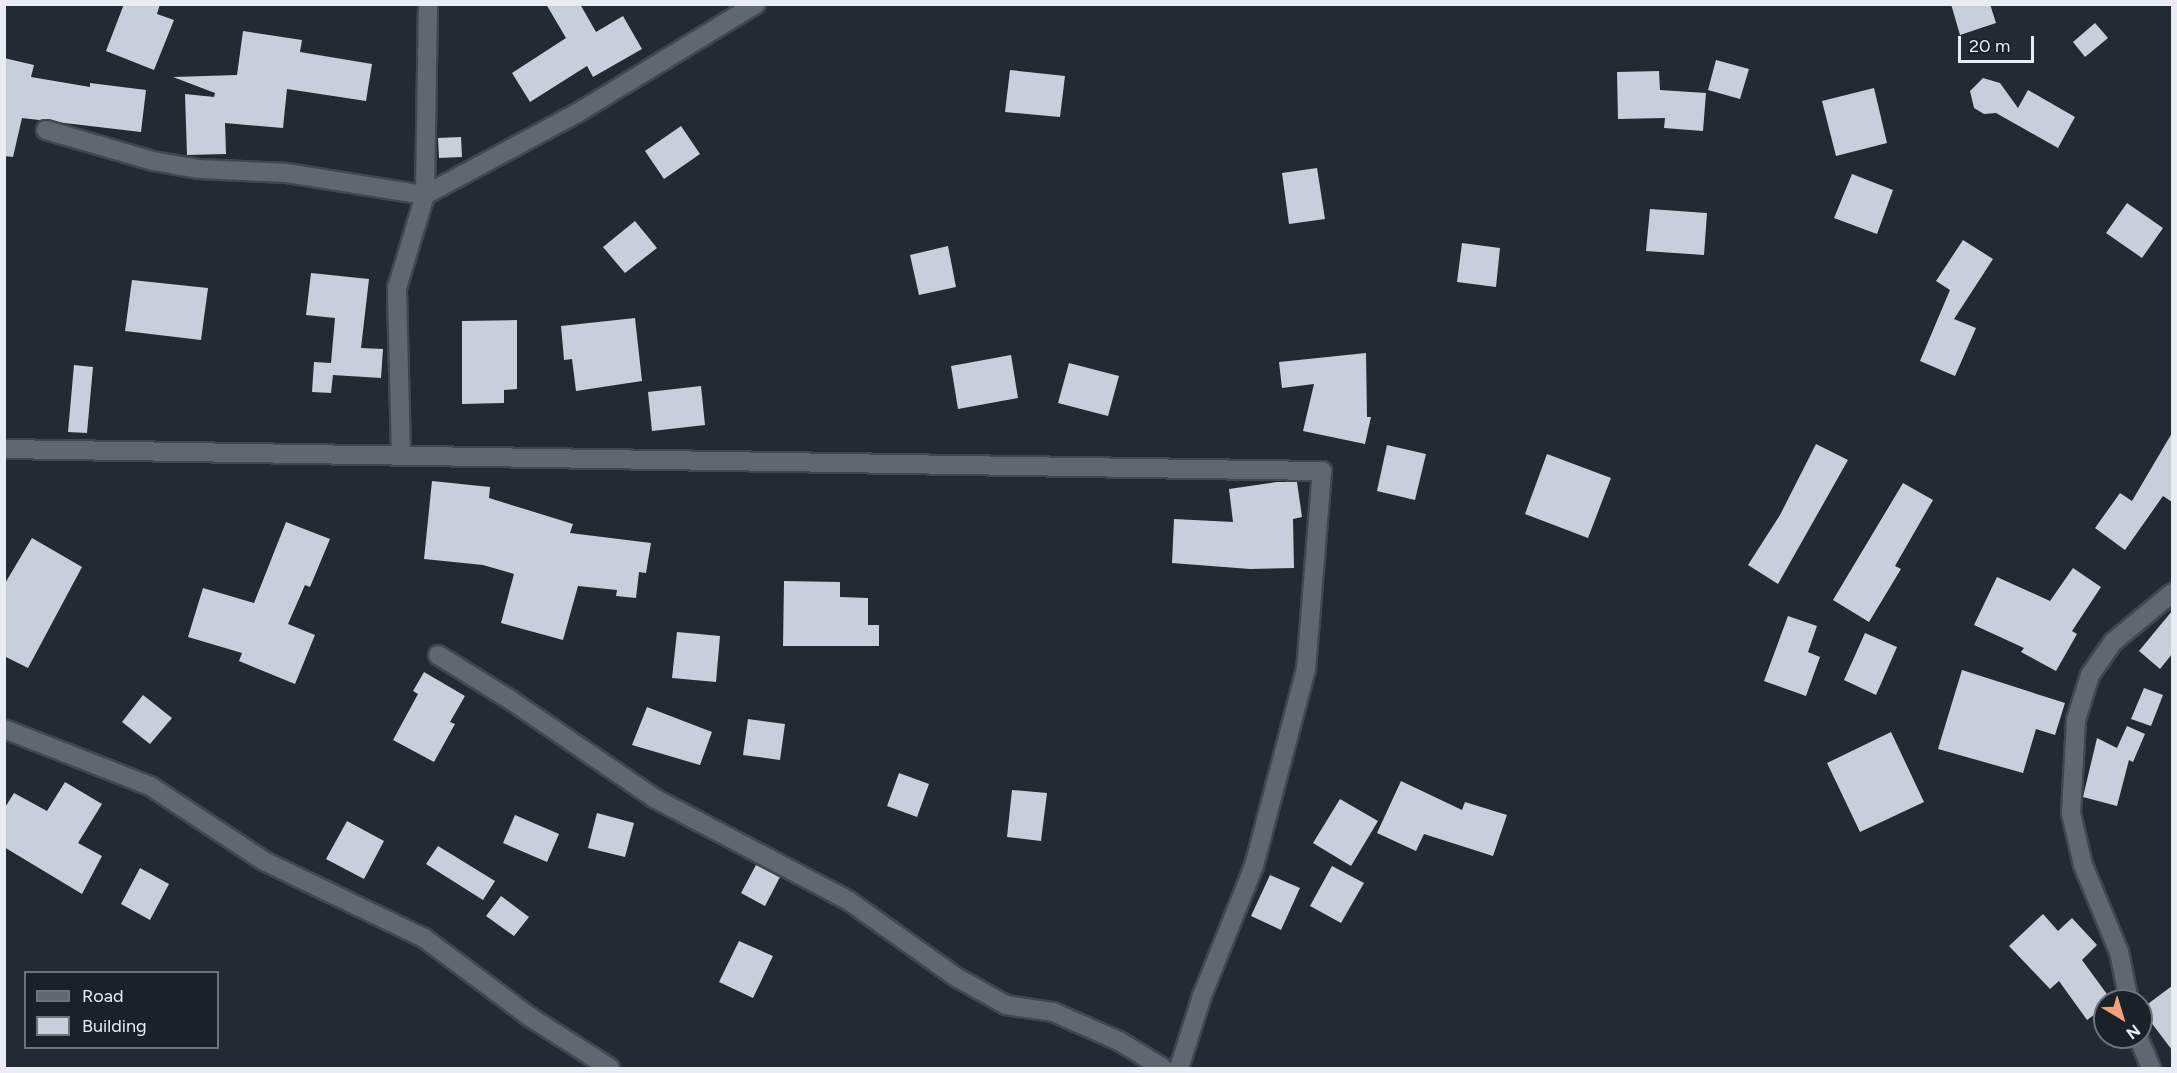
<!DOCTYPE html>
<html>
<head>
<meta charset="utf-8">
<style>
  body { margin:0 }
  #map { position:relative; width:2177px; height:1073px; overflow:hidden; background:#242a33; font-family:Figtree,sans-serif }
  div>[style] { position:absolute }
  .building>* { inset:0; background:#c6cfda }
  .roads { filter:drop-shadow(2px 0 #42474e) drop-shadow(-2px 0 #42474e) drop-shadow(0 2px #42474e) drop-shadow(0 -2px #42474e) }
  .street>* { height:18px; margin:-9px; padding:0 9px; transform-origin:9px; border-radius:9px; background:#5f6771 }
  span { translate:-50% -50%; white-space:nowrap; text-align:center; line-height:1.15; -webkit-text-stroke:6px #1a2129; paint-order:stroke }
  .frame { position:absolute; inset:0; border:6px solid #e9edf3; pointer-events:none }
  .legend { position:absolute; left:24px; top:971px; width:195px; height:78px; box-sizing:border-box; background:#1a2129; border:2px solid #6d737a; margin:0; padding:8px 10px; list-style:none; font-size:18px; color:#e9edf3 }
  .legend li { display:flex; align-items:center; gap:12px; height:30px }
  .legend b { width:30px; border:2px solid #6d737a }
  .north { position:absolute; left:2093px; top:989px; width:60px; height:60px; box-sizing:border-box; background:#1a2129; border:2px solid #6d737a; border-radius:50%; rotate:142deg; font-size:16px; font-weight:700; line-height:24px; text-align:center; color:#e9edf3 }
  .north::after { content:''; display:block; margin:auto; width:21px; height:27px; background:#f2a17e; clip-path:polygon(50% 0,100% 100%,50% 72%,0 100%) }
  .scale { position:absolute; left:1958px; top:36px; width:76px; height:27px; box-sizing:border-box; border:3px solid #e9edf3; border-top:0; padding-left:8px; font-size:18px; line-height:21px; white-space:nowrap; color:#e9edf3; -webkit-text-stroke:4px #1a2129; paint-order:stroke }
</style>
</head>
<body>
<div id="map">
  <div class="building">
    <div style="clip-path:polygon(124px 4px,160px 4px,157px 14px,174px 20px,154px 70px,106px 51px)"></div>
    <div style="clip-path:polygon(546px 4px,580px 4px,596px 32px,623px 16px,642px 49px,593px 77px,587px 66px,530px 102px,512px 73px,566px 38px)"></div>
    <div style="clip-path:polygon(1951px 4px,1990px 4px,1996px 23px,1960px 35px)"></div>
    <div style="clip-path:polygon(2095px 23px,2108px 38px,2085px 57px,2073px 42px)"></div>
    <div style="clip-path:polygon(243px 31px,302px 40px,300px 52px,372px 64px,366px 101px,287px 89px,283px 128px,225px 123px,226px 154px,187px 155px,185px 94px,214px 97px,215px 93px,173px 77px,237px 75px)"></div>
    <div style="clip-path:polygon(4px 58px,34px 65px,31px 77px,90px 87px,90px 83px,146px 90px,141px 132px,22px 118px,13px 157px,4px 156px)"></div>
    <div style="clip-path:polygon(1716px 60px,1749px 69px,1740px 99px,1708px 90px)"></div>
    <div style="clip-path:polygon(1010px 70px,1065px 76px,1060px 117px,1005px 112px)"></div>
    <div style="clip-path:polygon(1659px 71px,1660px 90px,1706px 93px,1703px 131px,1664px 128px,1665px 118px,1618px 119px,1617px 72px)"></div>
    <div style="clip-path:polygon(1983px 78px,2000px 83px,2018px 108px,2028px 90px,2075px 117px,2058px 148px,1996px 113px,1984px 114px,1974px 108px,1970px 91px)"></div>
    <div style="clip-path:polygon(1874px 88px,1887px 143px,1836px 156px,1822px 101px)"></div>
    <div style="clip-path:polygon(681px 126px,700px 154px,664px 179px,645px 151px)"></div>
    <div style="clip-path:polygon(461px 137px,462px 157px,439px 158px,438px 138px)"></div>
    <div style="clip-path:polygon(1317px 168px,1325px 219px,1289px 224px,1282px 173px)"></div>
    <div style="clip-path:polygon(1852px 174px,1893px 190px,1877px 234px,1834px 218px)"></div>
    <div style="clip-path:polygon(2127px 203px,2163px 228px,2142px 258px,2106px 233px)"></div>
    <div style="clip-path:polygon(1650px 209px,1707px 213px,1704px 255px,1646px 251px)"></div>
    <div style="clip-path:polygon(635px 221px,657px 248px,625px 273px,603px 247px)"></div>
    <div style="clip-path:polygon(1963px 240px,1993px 259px,1954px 319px,1976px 328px,1955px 376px,1920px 361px,1950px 290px,1936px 281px)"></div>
    <div style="clip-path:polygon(1462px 243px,1500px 248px,1496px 287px,1457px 282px)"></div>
    <div style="clip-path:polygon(948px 246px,956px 287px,919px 295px,910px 255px)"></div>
    <div style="clip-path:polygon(311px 273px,369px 279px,361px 348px,383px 349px,381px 378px,333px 375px,331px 393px,312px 392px,314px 362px,331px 363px,335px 318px,306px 315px)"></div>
    <div style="clip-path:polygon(132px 280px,208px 288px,201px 340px,125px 331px)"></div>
    <div style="clip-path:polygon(635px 318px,642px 381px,576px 391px,572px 359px,564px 360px,561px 326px)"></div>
    <div style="clip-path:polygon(517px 320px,517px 389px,504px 390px,504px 403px,462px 404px,462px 321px)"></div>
    <div style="clip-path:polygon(1366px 353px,1367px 417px,1371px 417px,1365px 444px,1303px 431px,1314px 384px,1282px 388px,1279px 362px)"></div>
    <div style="clip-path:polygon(1011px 355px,1018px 398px,958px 409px,951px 366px)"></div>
    <div style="clip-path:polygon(1069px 363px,1119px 376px,1108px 416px,1058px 403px)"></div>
    <div style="clip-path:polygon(74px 365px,93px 367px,87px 433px,68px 432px)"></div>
    <div style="clip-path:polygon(701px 386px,705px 425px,652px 431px,648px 392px)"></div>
    <div style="clip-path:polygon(2172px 433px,2172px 502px,2163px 496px,2125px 550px,2095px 528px,2120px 493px,2132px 501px)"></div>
    <div style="clip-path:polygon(1816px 444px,1848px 460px,1778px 584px,1748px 565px,1780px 515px)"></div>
    <div style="clip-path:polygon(1387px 445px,1426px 454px,1415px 500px,1377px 491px)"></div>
    <div style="clip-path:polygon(1547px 454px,1611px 478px,1588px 538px,1525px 514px)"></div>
    <div style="clip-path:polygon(432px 481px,490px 487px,489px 498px,573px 524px,570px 533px,651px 543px,646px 573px,639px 572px,636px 598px,616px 596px,617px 590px,578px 586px,563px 640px,501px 623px,514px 574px,483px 565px,424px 559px)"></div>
    <div style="clip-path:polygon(1277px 482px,1297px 482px,1302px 517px,1293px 519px,1294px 568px,1250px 569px,1172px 563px,1174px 519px,1233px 522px,1229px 489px)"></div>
    <div style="clip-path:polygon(1903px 483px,1933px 500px,1895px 566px,1901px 569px,1869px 622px,1833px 600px)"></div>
    <div style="clip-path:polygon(286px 522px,330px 539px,310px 587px,305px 585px,288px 624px,315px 635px,295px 684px,239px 661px,242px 653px,188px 637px,203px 588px,254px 603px)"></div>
    <div style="clip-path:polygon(32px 538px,82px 567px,28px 668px,4px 656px,4px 585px)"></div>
    <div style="clip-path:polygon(2073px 568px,2101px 587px,2072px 631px,2077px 634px,2056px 671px,2021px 652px,2024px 648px,1974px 625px,1997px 577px,2050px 601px)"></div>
    <div style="clip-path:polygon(784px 581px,840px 582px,840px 597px,868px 598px,868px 625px,879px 625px,879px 646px,783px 646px)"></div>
    <div style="clip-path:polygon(2172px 611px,2172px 654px,2160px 669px,2139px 651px)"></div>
    <div style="clip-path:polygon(1788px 616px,1817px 626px,1808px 652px,1820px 657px,1806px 696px,1764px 681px)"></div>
    <div style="clip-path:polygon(677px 632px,720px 636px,716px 682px,672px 678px)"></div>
    <div style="clip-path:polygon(1865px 633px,1897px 647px,1876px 695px,1844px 680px)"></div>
    <div style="clip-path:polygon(1962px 670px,2065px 703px,2055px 735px,2036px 729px,2023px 773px,1938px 749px)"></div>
    <div style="clip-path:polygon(424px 672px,465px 696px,450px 722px,455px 724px,434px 762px,393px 740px,418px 694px,413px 691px)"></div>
    <div style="clip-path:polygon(2144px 688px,2163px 695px,2151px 726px,2131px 719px)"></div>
    <div style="clip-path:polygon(143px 695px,172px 718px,150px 744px,122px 722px)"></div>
    <div style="clip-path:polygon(647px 707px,712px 732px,700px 765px,632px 745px)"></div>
    <div style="clip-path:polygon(748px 719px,785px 724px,780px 760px,743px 755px)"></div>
    <div style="clip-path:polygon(2127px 726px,2145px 734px,2133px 762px,2129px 760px,2117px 806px,2083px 797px,2097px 738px,2117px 748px)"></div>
    <div style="clip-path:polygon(1891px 732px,1924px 802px,1860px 832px,1827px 763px)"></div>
    <div style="clip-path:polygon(899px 773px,929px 784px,917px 817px,887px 806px)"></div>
    <div style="clip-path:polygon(1401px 781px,1462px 810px,1465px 802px,1507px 815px,1493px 856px,1424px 834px,1416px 851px,1377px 833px)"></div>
    <div style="clip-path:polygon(65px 782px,102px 804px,78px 843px,102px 856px,82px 894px,4px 847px,4px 809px,14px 793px,47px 811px)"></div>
    <div style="clip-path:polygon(1012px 790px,1047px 793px,1041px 841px,1007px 837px)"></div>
    <div style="clip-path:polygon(1340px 799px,1378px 821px,1351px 866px,1313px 843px)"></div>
    <div style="clip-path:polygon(597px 813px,634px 823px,625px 857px,588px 848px)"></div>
    <div style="clip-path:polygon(515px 815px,559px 834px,547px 862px,503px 843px)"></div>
    <div style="clip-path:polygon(347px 821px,384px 841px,364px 879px,326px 859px)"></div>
    <div style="clip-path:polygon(438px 846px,495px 881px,483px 900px,426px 864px)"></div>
    <div style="clip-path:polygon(756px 865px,780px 877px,765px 906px,741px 893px)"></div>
    <div style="clip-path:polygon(1332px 866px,1364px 883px,1341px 923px,1310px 906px)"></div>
    <div style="clip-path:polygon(140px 868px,169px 884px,150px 920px,121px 904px)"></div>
    <div style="clip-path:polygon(1270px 875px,1300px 888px,1281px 930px,1251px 916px)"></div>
    <div style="clip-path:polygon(501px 896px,529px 917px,514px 936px,486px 916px)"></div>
    <div style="clip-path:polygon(2043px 914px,2058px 931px,2072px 918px,2097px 945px,2082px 960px,2112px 1001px,2105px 1001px,2105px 1007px,2087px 1020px,2059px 981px,2050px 989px,2009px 946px)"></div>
    <div style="clip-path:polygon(739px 941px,773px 956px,753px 998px,719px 982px)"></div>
    <div style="clip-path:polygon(2172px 986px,2172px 1050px,2141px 1009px)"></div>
  </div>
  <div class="roads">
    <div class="street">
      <div style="left:46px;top:130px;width:111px;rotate:16.2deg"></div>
      <div style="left:153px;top:161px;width:47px;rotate:9.9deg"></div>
      <div style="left:199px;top:169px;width:88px;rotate:2.6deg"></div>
      <div style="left:287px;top:173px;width:140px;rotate:9.1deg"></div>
      <div style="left:425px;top:195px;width:191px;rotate:-89.1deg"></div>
      <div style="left:4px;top:449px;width:1318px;rotate:0.96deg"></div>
      <div style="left:1322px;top:471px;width:199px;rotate:94.6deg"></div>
      <div style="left:1306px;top:669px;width:204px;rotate:104.8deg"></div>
      <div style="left:1254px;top:866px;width:140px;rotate:111.8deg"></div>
      <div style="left:1202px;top:996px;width:76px;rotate:107.7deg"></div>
      <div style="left:401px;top:455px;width:167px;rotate:-91.4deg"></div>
      <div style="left:397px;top:288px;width:97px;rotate:-73.2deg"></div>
      <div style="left:425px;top:195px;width:175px;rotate:-28.3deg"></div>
      <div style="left:579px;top:112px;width:207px;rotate:-31.4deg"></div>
      <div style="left:438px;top:655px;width:84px;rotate:31.8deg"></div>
      <div style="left:509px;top:699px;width:176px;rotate:34.3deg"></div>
      <div style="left:654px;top:798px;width:221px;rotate:27.8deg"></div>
      <div style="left:849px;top:901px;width:131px;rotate:35.4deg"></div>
      <div style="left:956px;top:977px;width:57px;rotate:29.2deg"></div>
      <div style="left:1006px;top:1005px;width:48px;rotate:8.5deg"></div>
      <div style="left:1053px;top:1012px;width:72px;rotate:23.7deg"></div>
      <div style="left:1119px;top:1041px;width:52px;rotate:31.5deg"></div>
      <div style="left:4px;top:729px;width:157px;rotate:21.3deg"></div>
      <div style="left:150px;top:786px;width:136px;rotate:33.3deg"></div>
      <div style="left:264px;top:861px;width:178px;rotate:25.7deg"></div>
      <div style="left:424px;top:938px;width:132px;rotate:36.7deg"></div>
      <div style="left:530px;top:1017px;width:95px;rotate:32.5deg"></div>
      <div style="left:2129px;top:1001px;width:50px;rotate:-101.5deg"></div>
      <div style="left:2119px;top:952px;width:94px;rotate:-112.5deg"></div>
      <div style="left:2083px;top:865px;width:53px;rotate:-103deg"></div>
      <div style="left:2071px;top:813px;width:93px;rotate:-86.9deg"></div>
      <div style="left:2076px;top:720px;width:47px;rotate:-72.7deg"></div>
      <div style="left:2090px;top:675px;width:40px;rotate:-55.1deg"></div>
      <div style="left:2113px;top:642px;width:77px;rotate:-39.7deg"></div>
      <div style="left:2138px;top:1037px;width:34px;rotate:67deg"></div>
    </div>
  </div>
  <div class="frame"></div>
  <ul class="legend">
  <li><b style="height:8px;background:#5f6771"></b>Road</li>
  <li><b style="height:16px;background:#c6cfda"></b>Building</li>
  </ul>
  <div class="north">N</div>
  <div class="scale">20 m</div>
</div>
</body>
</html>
